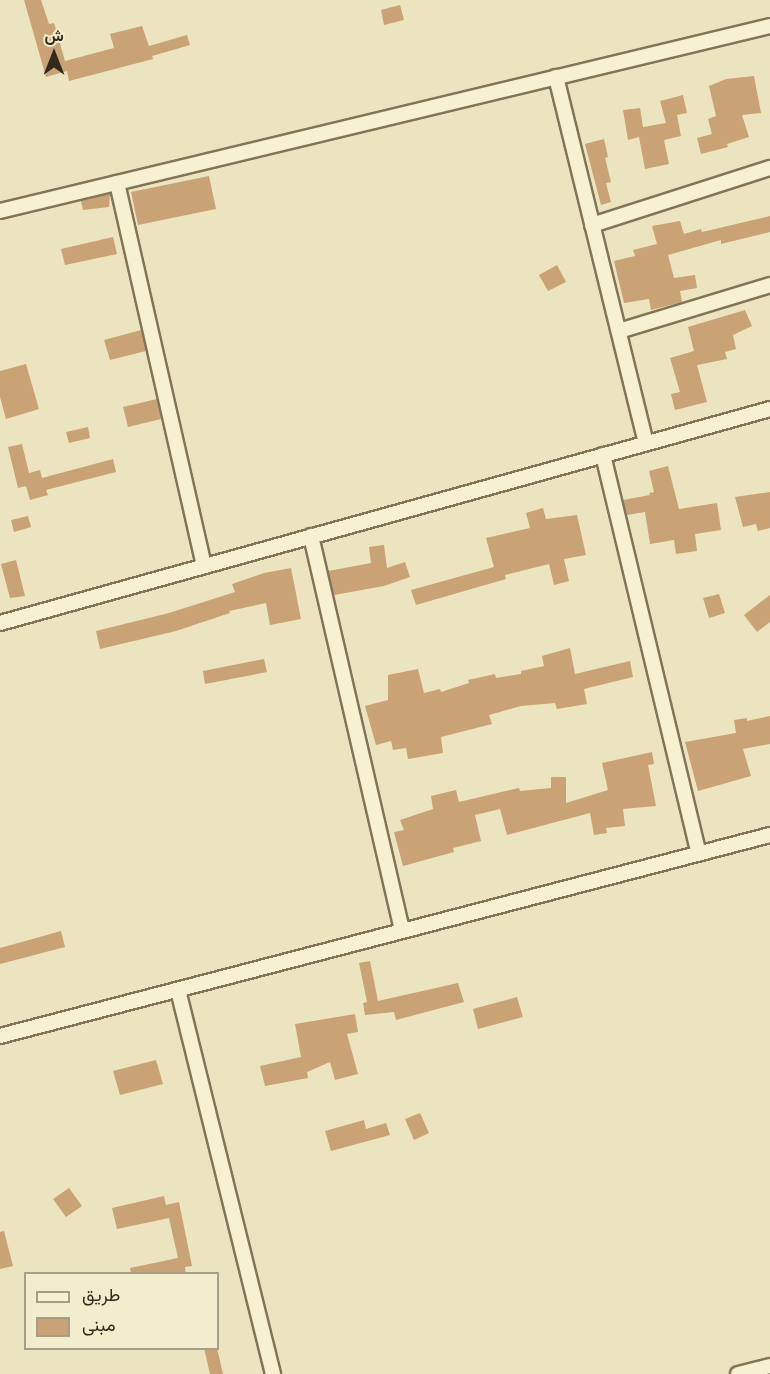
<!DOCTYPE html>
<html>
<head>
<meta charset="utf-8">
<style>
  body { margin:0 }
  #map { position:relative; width:770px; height:1374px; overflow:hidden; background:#ece4bf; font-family:"Zilla Slab",Vazirmatn,serif }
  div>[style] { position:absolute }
  .building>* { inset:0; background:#c9a276 }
  .roads { filter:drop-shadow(2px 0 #837458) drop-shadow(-2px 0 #837458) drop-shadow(0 2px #837458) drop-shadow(0 -2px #837458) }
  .street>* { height:14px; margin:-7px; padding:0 7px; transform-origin:7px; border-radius:7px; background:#f7f0d1 }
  span { translate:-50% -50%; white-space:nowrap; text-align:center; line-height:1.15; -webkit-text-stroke:4.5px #f3edce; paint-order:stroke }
  .legend { position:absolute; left:24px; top:1272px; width:195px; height:78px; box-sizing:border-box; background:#f3edce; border:2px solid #a69f87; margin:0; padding:8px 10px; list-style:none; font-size:18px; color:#332a1c }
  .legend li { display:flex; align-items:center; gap:12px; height:30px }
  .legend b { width:30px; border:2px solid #a69f87 }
  .north { position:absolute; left:24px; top:24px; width:60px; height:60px; -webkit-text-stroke:4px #f3edce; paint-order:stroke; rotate:0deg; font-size:16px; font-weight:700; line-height:24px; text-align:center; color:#332a1c }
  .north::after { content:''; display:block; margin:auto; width:21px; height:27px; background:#332a1c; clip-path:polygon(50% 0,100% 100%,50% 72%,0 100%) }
</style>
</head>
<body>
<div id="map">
  <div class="building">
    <div style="clip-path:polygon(24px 0,41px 0,49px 24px,54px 23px,65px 61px,114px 48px,110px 34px,142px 26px,149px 46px,187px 35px,190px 45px,152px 56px,153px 59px,69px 81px,67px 71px,46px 77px)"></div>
    <div style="clip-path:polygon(400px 5px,404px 20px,384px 25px,381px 10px)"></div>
    <div style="clip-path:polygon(754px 76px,761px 113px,742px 115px,749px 137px,727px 144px,728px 147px,701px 154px,697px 138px,712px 134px,708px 119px,716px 116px,709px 86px,726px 79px)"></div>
    <div style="clip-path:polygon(683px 95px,687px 113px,677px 115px,681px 136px,664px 140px,669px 164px,645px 169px,639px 137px,628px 140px,623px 110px,640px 108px,643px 127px,666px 123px,660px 101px)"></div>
    <div style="clip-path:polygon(604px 139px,608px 157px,605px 158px,611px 182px,606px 183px,611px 202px,601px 205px,585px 144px)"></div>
    <div style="clip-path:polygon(209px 176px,216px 209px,138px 225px,131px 192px)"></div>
    <div style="clip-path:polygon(110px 194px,109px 207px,83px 210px,81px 201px)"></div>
    <div style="clip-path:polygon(770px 216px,770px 232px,721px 244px,721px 240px,668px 255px,674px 278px,695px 275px,697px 288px,680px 291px,682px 302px,651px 310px,649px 299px,624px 303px,614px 261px,635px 256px,633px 250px,657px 244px,652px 226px,680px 221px,684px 234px,701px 229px,702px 232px)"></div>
    <div style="clip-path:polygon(113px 237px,117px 254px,65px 265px,61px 249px)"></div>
    <div style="clip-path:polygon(557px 265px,566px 282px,548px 291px,539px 275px)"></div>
    <div style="clip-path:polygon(745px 310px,752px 326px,733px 335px,736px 349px,725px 352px,727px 359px,697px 365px,707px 402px,675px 410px,671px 394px,680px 392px,670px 358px,694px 351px,688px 327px)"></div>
    <div style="clip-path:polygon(141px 330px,146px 351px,110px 360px,104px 340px)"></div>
    <div style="clip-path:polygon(26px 364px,39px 409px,6px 419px,0 397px,0 371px)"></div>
    <div style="clip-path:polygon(157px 399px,161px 419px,128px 427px,123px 407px)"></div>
    <div style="clip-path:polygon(88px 427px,90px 438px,69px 443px,66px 432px)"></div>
    <div style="clip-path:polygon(22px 444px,29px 473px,40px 470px,42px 478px,113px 459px,116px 472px,46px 490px,48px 495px,30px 500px,26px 486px,18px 488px,8px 447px)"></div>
    <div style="clip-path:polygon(668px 466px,679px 509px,717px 503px,721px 530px,695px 534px,697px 551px,676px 554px,674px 540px,650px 544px,645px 512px,627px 515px,623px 500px,650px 495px,649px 493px,654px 492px,649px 471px)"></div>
    <div style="clip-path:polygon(770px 492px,770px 528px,758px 531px,756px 524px,743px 527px,735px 497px)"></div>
    <div style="clip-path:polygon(543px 508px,546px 519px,577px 515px,586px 555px,564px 559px,569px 581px,554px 585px,549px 564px,505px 575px,506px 579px,416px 605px,411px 590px,494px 567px,486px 538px,530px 528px,526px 513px)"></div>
    <div style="clip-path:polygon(28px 516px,31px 527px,14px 532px,11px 520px)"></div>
    <div style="clip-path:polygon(384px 545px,387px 568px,405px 562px,410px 577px,384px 586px,334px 595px,328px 571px,371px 563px,369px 547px)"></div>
    <div style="clip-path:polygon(16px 560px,25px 596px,10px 598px,1px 564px)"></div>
    <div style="clip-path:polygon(291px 568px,301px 619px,270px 625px,266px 603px,229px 611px,230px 613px,176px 631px,100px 649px,96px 631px,169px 613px,235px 592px,232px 584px,264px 573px)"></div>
    <div style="clip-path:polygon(719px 594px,725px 613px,709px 618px,703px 598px)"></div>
    <div style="clip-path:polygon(770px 595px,770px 622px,757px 632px,744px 615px)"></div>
    <div style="clip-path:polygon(570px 648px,575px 674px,630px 661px,633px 677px,584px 689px,587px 704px,557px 709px,555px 703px,521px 706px,489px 715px,492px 724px,441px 737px,443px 753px,408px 759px,406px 748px,393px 750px,391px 741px,376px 745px,365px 706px,388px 700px,388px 675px,418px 669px,424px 693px,440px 689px,441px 692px,469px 683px,468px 680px,495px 674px,496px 678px,521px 674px,521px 671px,544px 666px,542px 656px)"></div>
    <div style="clip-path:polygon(264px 659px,267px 672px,205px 684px,203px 671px)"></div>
    <div style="clip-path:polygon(770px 716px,770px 744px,743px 749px,751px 776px,698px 791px,685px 742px,736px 733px,734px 720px,747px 718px,747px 721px)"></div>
    <div style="clip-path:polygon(652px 752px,654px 764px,648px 765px,656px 806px,623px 809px,625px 826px,606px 828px,607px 833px,594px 835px,590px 813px,507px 835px,500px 809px,475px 815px,481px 841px,453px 848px,454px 852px,403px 866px,394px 832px,404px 830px,400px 820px,433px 809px,431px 796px,456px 790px,459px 802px,519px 788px,520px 791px,551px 788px,551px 777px,566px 777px,566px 803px,608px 790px,602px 763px)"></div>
    <div style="clip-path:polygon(61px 931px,65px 947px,0 964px,0 948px)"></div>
    <div style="clip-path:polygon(370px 961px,378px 1001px,458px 983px,464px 1002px,396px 1020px,394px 1012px,365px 1015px,363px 1003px,367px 1002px,359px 963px)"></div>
    <div style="clip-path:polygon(517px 997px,523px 1017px,478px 1029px,473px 1009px)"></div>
    <div style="clip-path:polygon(355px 1014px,358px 1032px,347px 1034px,358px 1074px,335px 1080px,330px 1062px,307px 1072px,308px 1078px,265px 1086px,260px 1066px,301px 1057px,295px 1024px)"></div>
    <div style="clip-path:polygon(156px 1060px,163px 1084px,120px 1095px,113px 1071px)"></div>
    <div style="clip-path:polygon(420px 1113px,429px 1133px,414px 1140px,405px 1119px)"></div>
    <div style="clip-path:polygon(364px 1120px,366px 1129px,386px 1123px,390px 1135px,331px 1151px,325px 1131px)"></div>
    <div style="clip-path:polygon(69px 1188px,82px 1206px,66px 1217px,53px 1199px)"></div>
    <div style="clip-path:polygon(164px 1196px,166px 1205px,179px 1202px,192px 1266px,185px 1267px,186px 1274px,131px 1274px,130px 1268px,178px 1258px,169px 1218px,117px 1229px,112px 1208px)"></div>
    <div style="clip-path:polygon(4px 1231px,13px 1266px,0 1269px,0 1232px)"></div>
    <div style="clip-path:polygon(204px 1348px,217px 1348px,223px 1374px,210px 1374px)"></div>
  </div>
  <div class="roads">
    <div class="street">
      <div style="left:556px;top:77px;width:377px;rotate:76.2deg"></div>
      <div style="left:117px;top:183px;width:393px;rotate:77.2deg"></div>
      <div style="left:0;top:211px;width:792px;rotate:-13.51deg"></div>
      <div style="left:592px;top:225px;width:187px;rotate:-17.8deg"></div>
      <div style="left:619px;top:331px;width:158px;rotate:-16.9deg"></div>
      <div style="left:603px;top:455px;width:410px;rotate:76.5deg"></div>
      <div style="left:311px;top:536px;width:405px;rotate:77deg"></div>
      <div style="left:0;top:623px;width:799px;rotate:-15.53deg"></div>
      <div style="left:178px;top:990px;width:396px;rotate:76.1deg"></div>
      <div style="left:0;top:1036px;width:796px;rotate:-14.63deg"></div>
      <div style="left:738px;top:1374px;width:33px;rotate:-14deg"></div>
    </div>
  </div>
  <ul class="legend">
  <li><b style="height:8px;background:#f7f0d1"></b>طريق</li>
  <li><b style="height:16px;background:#c9a276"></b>مبنى</li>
  </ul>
  <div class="north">ش</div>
</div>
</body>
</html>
